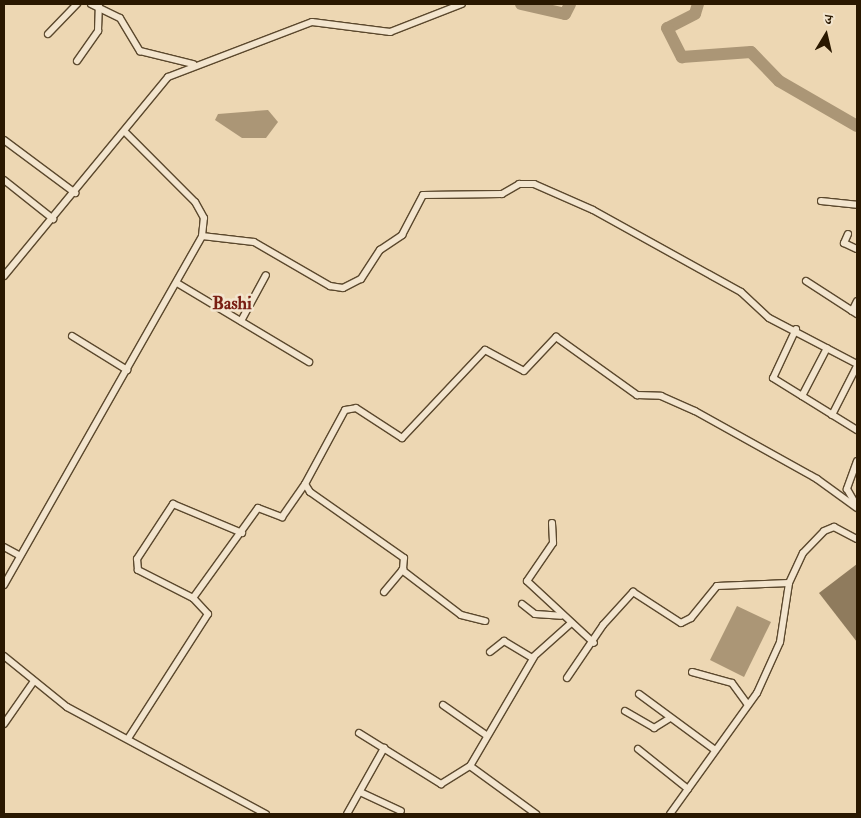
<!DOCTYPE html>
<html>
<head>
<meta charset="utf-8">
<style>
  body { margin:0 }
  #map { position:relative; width:861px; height:818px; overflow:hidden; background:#edd7b3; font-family:"IM FELL Double Pica","Noto Serif Devanagari",serif }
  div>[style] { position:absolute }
  .water>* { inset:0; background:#ab9676 }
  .river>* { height:12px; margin:-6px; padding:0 6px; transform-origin:6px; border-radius:6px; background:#ab9676 }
  .building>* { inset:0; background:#8f7b5d }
  .roads { filter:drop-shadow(1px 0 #5b482d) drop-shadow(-1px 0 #5b482d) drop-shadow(0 1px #5b482d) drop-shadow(0 -1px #5b482d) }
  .street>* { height:6px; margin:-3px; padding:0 3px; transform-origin:3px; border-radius:3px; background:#f3e5ce }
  span { translate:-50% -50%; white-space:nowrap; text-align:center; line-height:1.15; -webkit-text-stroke:5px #f3e5ce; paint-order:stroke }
  .quarter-label { font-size:18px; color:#7a1f14; font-weight:700 }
  .frame { position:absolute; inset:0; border:5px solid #2a1800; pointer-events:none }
  .north { position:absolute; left:801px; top:10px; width:50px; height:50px; -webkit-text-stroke:4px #f3e5ce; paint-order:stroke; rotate:9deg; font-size:14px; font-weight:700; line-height:20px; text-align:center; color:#2a1800 }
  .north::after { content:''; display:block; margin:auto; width:18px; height:22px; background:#2a1800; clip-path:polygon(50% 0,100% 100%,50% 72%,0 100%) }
</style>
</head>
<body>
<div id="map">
  <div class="water">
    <div style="clip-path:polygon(268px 110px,278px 122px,266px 138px,242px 138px,215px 120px,218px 114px)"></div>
    <div style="clip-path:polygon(737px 606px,771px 622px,744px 677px,710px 660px)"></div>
  </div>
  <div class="river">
    <div style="left:521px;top:4px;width:45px;rotate:12.8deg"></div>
    <div style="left:565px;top:14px;width:11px;rotate:-63deg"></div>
    <div style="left:698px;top:4px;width:10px;rotate:107deg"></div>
    <div style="left:695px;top:14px;width:31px;rotate:153deg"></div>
    <div style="left:667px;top:28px;width:33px;rotate:63deg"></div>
    <div style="left:682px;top:57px;width:69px;rotate:-4.1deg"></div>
    <div style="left:751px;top:52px;width:40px;rotate:46deg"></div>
    <div style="left:779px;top:81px;width:90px;rotate:30deg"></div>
  </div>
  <div class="building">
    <div style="clip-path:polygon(857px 564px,857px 642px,819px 593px)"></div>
  </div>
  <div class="roads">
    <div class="street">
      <div style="left:91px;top:4px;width:32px;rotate:26deg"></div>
      <div style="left:120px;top:18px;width:39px;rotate:59deg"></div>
      <div style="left:140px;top:51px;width:55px;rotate:13.8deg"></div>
      <div style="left:48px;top:34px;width:42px;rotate:-46deg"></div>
      <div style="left:77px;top:61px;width:37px;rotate:-55deg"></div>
      <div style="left:98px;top:31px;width:27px;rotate:-88deg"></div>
      <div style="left:4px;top:140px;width:89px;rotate:36.7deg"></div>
      <div style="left:4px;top:180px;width:63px;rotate:38.5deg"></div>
      <div style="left:821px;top:201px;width:36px;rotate:6deg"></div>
      <div style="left:848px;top:234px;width:10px;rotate:114deg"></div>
      <div style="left:844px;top:243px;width:14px;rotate:25deg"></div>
      <div style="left:202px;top:236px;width:52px;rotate:6.6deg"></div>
      <div style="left:254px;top:242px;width:88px;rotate:30.1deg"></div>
      <div style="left:330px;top:286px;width:13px;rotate:9deg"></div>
      <div style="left:343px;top:288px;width:20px;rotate:-27deg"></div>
      <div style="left:361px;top:279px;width:35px;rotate:-57deg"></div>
      <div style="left:380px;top:250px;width:27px;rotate:-34deg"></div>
      <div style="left:402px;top:235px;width:45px;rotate:-62.3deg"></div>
      <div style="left:423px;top:195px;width:79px;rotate:-0.7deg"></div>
      <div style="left:502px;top:194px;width:20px;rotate:-30deg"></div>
      <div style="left:519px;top:184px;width:15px"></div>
      <div style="left:534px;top:184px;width:64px;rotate:23.8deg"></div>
      <div style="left:593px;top:210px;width:169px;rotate:29deg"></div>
      <div style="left:741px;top:292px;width:38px;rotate:43deg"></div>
      <div style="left:769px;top:318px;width:99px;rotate:27.6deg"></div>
      <div style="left:4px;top:276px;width:258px;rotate:-50.5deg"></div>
      <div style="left:168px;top:77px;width:154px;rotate:-20.9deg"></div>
      <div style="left:312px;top:22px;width:79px;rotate:7.3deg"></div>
      <div style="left:390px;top:32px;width:77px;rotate:-21.3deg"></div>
      <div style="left:806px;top:281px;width:61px;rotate:32.9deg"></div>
      <div style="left:177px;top:283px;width:154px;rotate:30.9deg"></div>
      <div style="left:852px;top:311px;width:11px;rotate:-63deg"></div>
      <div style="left:241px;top:321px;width:52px;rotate:-61.5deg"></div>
      <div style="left:796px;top:329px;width:54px;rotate:115.1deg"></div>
      <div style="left:773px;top:378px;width:99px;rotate:31.8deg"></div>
      <div style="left:72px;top:336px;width:65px;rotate:31.7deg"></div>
      <div style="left:802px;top:396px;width:54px;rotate:-62.5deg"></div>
      <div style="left:832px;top:415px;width:55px;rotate:-63deg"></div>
      <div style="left:857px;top:461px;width:30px;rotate:110deg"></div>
      <div style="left:847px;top:489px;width:20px;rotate:60deg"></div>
      <div style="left:552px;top:523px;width:20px;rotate:87deg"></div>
      <div style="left:553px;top:543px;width:46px;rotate:124.4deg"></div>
      <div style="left:527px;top:581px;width:91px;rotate:42.8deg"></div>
      <div style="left:4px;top:547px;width:18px;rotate:29deg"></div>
      <div style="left:402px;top:570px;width:74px;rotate:37.3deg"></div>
      <div style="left:461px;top:615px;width:25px;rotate:14deg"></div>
      <div style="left:4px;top:585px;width:401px;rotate:-60.4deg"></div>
      <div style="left:202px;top:236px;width:18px;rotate:-84deg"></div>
      <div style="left:204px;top:218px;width:18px;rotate:-119deg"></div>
      <div style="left:195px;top:202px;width:98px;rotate:-135deg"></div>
      <div style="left:384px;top:592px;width:30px;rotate:-50deg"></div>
      <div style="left:403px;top:569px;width:11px;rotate:-85deg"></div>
      <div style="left:404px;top:558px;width:115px;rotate:-144.9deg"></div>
      <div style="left:310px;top:492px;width:9px;rotate:-122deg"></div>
      <div style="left:305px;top:484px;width:84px;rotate:-61.6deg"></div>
      <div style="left:345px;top:410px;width:11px;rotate:-10deg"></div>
      <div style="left:356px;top:408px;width:55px;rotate:33.1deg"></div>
      <div style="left:402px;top:438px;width:121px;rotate:-46.7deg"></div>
      <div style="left:485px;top:350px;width:44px;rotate:28.3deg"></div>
      <div style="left:524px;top:371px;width:47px;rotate:-46.7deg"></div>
      <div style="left:556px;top:337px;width:100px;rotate:35.6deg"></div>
      <div style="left:637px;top:395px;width:24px;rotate:2deg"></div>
      <div style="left:661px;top:396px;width:37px;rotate:24deg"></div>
      <div style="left:695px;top:411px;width:140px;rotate:29.1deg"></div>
      <div style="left:817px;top:479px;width:49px;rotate:35.9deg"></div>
      <div style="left:193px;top:598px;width:111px;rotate:-54.2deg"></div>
      <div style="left:258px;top:508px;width:26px;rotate:21deg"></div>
      <div style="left:282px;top:517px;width:40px;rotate:-55.1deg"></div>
      <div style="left:522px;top:604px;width:16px;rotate:38deg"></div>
      <div style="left:535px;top:614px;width:26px;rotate:4deg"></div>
      <div style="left:490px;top:652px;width:18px;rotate:-38deg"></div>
      <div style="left:504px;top:641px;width:33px;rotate:31deg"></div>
      <div style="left:532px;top:658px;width:51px;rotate:-41.8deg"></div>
      <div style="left:4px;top:656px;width:81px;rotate:39deg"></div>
      <div style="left:67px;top:707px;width:226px;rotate:28.3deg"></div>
      <div style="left:534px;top:657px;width:126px;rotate:120.4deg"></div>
      <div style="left:470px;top:766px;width:82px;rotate:36deg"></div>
      <div style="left:692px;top:672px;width:41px;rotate:15.4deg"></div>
      <div style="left:732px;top:683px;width:27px;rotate:54deg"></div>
      <div style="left:567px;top:678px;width:64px;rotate:-55.8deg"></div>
      <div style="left:603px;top:625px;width:45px;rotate:-47.7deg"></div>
      <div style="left:633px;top:592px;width:57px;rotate:32.9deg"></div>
      <div style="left:681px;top:623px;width:11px;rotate:-27deg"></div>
      <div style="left:691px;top:618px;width:41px;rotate:-50.9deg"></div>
      <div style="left:717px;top:586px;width:72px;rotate:-2.4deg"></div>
      <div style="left:639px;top:694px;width:94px;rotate:36.4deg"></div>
      <div style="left:443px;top:705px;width:52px;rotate:34.9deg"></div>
      <div style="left:625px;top:711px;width:34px;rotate:30deg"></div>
      <div style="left:654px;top:728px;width:19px;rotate:-32deg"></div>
      <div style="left:4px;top:724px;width:52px;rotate:-55.1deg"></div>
      <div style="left:359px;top:733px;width:97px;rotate:31.9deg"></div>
      <div style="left:441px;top:784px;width:34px;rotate:-32deg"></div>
      <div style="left:129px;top:737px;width:146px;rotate:-57.3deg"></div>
      <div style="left:208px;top:614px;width:22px;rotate:-133deg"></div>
      <div style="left:193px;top:598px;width:62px;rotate:-153deg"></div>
      <div style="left:138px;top:570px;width:11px;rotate:-95deg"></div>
      <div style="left:137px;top:559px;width:66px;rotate:-56.8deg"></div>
      <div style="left:173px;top:504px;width:75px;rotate:22.8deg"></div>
      <div style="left:638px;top:749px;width:64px;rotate:38.7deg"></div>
      <div style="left:360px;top:792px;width:45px;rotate:24.9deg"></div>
      <div style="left:347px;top:814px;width:76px;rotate:-60.7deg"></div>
      <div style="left:670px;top:814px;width:149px;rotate:-54.3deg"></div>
      <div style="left:757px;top:693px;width:56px;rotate:-65.7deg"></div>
      <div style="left:780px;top:642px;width:60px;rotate:-81.3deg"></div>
      <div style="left:789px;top:583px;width:33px;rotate:-65deg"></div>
      <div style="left:803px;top:553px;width:30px;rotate:-46deg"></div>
      <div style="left:824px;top:531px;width:11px;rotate:-22deg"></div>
      <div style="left:834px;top:527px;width:26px;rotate:28deg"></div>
    </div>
  </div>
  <div class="quarter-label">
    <span style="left:232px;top:304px">Bashi</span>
  </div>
  <div class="frame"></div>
  <div class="north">उ</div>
</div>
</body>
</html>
